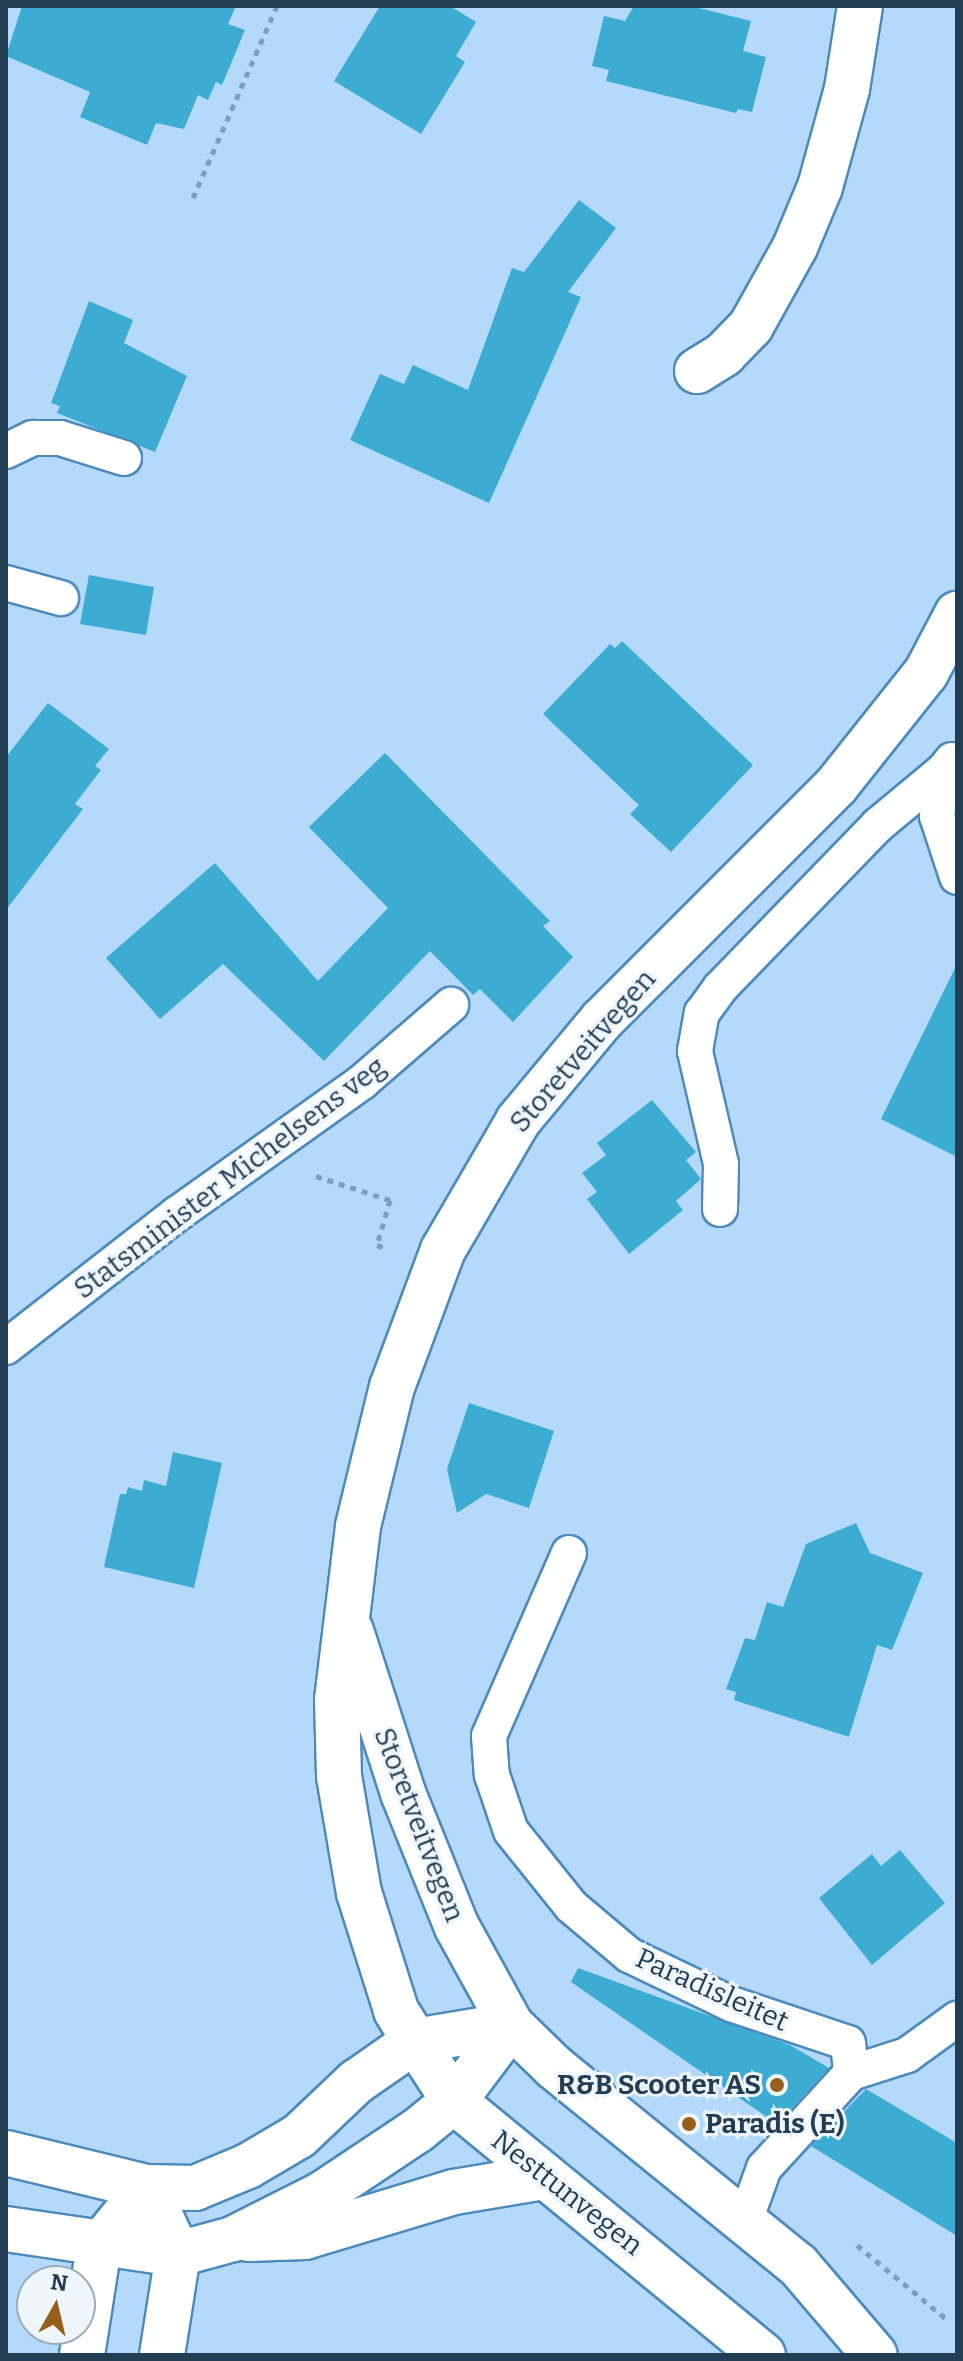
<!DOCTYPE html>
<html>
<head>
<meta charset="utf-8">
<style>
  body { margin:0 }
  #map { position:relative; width:963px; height:2361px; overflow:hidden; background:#b4d9fa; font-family:Bitter,serif }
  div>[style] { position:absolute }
  .building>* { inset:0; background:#3cacd3 }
  .path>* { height:5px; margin-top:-2.5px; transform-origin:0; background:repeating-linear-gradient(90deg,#7e9fbc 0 6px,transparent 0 12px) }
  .roads { filter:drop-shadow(2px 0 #4c8abd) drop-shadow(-2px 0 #4c8abd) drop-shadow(0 2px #4c8abd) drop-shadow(0 -2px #4c8abd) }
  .service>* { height:34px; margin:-17px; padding:0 17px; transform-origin:17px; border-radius:17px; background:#fff }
  .minor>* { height:44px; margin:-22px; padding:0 22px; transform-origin:22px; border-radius:22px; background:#fff }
  .secondary>* { height:44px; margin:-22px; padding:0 22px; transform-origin:22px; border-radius:22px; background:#fff }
  .primary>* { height:44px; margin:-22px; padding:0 22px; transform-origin:22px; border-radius:22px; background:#fff }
  .dots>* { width:22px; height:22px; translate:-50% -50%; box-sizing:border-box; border:4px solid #eff6fb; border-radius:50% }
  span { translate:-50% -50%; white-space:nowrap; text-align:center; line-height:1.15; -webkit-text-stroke:6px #eff6fb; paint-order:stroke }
  .street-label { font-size:28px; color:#233d53 }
  .poi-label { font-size:28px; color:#233d53; font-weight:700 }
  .right { translate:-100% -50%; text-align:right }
  .left { translate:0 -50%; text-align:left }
  .frame { position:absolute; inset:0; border:8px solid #233d53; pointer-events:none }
  .north { position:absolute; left:16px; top:2265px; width:80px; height:80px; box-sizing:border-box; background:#eff6fb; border:2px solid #9dacb8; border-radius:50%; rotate:8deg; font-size:22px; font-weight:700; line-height:32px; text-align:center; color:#233d53 }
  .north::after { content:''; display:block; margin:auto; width:28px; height:36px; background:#975e1b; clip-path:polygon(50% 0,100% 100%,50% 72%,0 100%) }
</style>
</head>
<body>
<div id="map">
  <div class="building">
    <div style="clip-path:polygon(22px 6px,236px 6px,228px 24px,245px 30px,222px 85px,216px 82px,208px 100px,198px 95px,184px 129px,156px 123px,147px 145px,80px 117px,90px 92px,6px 56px)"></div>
    <div style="clip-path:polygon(380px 6px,450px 6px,476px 22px,456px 56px,465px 62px,421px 134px,334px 81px)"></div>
    <div style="clip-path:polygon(634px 6px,691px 6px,751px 21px,743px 51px,766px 57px,752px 112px,738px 109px,736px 113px,606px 81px,609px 70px,592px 66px,604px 16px,625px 21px)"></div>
    <div style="clip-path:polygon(579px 200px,616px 228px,568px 292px,581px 297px,489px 503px,350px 440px,380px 374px,404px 384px,413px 365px,468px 390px,512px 268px,524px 272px)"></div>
    <div style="clip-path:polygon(89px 301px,133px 320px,124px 343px,187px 376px,155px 452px,57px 413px,60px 406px,51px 403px)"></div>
    <div style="clip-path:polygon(89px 575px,154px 587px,146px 635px,80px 624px)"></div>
    <div style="clip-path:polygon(622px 641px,753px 765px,671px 852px,630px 814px,639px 805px,543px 714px,610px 644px,615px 648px)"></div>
    <div style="clip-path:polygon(48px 703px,109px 749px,95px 766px,101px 770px,75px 804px,83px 809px,6px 910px,6px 757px)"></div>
    <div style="clip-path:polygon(385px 753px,550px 921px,543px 926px,573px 957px,513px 1022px,480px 989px,473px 995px,430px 951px,324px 1061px,223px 964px,160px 1019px,106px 958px,215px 863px,318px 981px,388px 908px,309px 827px)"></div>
    <div style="clip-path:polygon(957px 964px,957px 1157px,881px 1119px)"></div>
    <div style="clip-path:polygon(652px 1100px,696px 1152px,686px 1160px,701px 1179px,676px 1201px,683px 1210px,629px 1254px,587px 1199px,597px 1192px,582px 1173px,606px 1155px,597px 1143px)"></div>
    <div style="clip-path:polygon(469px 1403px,554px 1431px,529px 1508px,486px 1494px,457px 1513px,447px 1469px)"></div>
    <div style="clip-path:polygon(173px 1452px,222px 1463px,194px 1588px,104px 1567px,120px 1494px,126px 1494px,128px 1487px,142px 1491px,144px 1480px,166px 1486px)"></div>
    <div style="clip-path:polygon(856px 1523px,870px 1553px,923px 1573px,892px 1650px,877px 1645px,849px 1737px,734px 1700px,736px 1692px,726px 1689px,745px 1638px,755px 1640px,767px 1602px,783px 1607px,806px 1544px)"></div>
    <div style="clip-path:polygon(900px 1850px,945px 1903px,872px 1965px,819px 1898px,872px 1854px,881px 1866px)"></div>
    <div style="clip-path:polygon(578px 1968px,790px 2045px,829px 2068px,777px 2124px,571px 1982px)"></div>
    <div style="clip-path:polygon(866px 2089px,957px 2143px,957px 2236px,811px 2146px)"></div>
  </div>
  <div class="path">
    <div style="left:193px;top:198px;width:210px;rotate:-66.4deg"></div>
    <div style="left:316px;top:1176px;width:78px;rotate:18deg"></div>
    <div style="left:390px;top:1200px;width:47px;rotate:106.1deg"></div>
    <div style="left:377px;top:1245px;width:9px;rotate:18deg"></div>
    <div style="left:857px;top:2245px;width:119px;rotate:39.6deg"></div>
  </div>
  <div class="roads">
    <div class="service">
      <div style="left:6px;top:451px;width:30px;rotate:-26deg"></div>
      <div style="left:33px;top:438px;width:27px"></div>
      <div style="left:60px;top:438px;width:67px;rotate:17.4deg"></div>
      <div style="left:6px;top:583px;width:57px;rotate:15.3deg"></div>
      <div style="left:952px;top:760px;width:13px;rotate:129deg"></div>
      <div style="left:944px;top:770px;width:47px;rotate:98.7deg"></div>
      <div style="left:937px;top:816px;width:64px;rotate:71.8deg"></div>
      <div style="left:720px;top:1209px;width:45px;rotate:-88.7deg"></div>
      <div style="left:721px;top:1164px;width:116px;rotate:-103deg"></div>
      <div style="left:695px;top:1051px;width:39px;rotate:-80deg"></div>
      <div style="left:702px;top:1013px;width:31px;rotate:-54deg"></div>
      <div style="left:720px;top:988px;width:227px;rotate:-45.9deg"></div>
      <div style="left:878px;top:825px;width:86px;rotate:-39.8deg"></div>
      <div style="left:6px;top:1347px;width:217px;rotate:-37.9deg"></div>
      <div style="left:177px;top:1214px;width:227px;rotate:-35.5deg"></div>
      <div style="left:362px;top:1082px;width:118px;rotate:-40.9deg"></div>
      <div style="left:569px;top:1553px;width:200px;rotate:113.6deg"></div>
      <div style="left:489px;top:1736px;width:39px;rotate:86deg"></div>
      <div style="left:492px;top:1775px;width:59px;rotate:71.3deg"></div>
      <div style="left:511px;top:1831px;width:96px;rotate:51.3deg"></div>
      <div style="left:571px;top:1906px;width:76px;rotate:40.2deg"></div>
      <div style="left:629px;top:1955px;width:113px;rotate:25.7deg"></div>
      <div style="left:731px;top:2004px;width:123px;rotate:18.4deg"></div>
      <div style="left:848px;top:2043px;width:30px;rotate:84deg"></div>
      <div style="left:746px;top:2218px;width:53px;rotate:-70.2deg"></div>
      <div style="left:764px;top:2168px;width:129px;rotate:-47.5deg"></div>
      <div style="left:851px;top:2073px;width:59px;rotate:-17.8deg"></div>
      <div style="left:907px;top:2055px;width:62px;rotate:-35.8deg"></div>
    </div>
    <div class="minor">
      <div style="left:697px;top:371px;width:32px;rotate:-32deg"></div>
      <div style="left:724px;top:354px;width:39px;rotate:-46deg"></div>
      <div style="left:751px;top:326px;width:90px;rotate:-60.9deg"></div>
      <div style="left:795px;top:247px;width:65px;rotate:-67.4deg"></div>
      <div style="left:820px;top:187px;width:102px;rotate:-74.6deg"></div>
      <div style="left:847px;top:89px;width:84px;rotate:-81.1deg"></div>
      <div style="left:82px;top:2355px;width:110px;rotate:-81.1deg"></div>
      <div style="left:99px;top:2246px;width:76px;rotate:-50.9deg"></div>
      <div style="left:147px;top:2187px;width:74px;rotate:65.2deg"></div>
      <div style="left:178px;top:2254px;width:102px;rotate:99deg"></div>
    </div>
    <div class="secondary">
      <div style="left:6px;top:2153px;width:145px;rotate:13.6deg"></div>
      <div style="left:147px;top:2187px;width:48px;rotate:1.2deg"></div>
      <div style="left:195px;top:2188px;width:57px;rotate:-22.5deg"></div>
      <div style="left:248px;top:2166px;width:59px;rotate:-30.5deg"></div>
      <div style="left:299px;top:2136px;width:79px;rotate:-43.5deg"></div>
      <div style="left:356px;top:2082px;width:72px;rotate:-34.8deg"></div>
      <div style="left:415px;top:2041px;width:97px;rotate:-9.5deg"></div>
      <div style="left:6px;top:2229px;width:174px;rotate:8.3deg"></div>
      <div style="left:178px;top:2254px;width:57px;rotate:-15.3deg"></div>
      <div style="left:233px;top:2239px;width:100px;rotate:-26.8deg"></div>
      <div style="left:322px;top:2194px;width:115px;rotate:-33.7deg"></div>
      <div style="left:418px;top:2130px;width:46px;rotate:-38.9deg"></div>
      <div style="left:454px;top:2101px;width:95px;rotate:-53.1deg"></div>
      <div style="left:248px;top:2239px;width:57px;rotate:-2deg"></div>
      <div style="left:305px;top:2237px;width:156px;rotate:-16.8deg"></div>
      <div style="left:454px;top:2192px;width:91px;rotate:-9.5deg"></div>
    </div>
    <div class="primary">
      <div style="left:351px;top:1631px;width:170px;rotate:72.2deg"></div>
      <div style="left:403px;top:1793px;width:144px;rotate:68.1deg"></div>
      <div style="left:457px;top:1927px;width:112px;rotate:61.1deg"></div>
      <div style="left:511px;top:2025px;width:60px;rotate:44.3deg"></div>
      <div style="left:554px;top:2067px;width:314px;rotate:39.1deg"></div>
      <div style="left:798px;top:2265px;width:118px;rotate:49.5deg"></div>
      <div style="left:763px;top:2355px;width:400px;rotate:-140.6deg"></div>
      <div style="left:454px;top:2101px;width:72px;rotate:-123deg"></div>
      <div style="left:415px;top:2041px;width:36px;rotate:-122deg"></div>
      <div style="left:396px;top:2010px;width:123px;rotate:-107.5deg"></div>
      <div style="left:359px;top:1893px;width:119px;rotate:-99.7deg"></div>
      <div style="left:339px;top:1776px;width:76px;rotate:-91.5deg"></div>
      <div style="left:337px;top:1700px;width:175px;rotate:-83.1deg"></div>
      <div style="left:358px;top:1526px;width:143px;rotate:-76.3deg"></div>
      <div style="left:392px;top:1387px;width:146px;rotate:-69.6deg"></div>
      <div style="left:443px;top:1250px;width:149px;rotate:-59.8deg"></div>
      <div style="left:518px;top:1121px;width:131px;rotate:-50.3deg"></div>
      <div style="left:602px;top:1020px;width:331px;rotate:-45deg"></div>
      <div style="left:836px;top:786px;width:144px;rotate:-51.5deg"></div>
      <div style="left:926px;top:673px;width:67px;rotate:-62.3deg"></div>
    </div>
  </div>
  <div class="dots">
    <div style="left:777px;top:2085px;background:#975e1b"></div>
    <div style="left:689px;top:2124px;background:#975e1b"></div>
  </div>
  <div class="street-label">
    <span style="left:583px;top:1051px;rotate:-49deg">Storetveitvegen</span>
    <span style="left:230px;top:1178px;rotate:-37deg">Statsminister Michelsens veg</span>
    <span style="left:419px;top:1825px;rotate:69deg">Storetveitvegen</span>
    <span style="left:712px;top:1990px;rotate:24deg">Paradisleitet</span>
    <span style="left:567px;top:2193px;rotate:38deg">Nesttunvegen</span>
  </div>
  <div class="poi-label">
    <span class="right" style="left:761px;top:2085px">R&amp;B Scooter AS</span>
    <span class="left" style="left:705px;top:2124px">Paradis (E)</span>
  </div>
  <div class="frame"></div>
  <div class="north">N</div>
</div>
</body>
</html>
